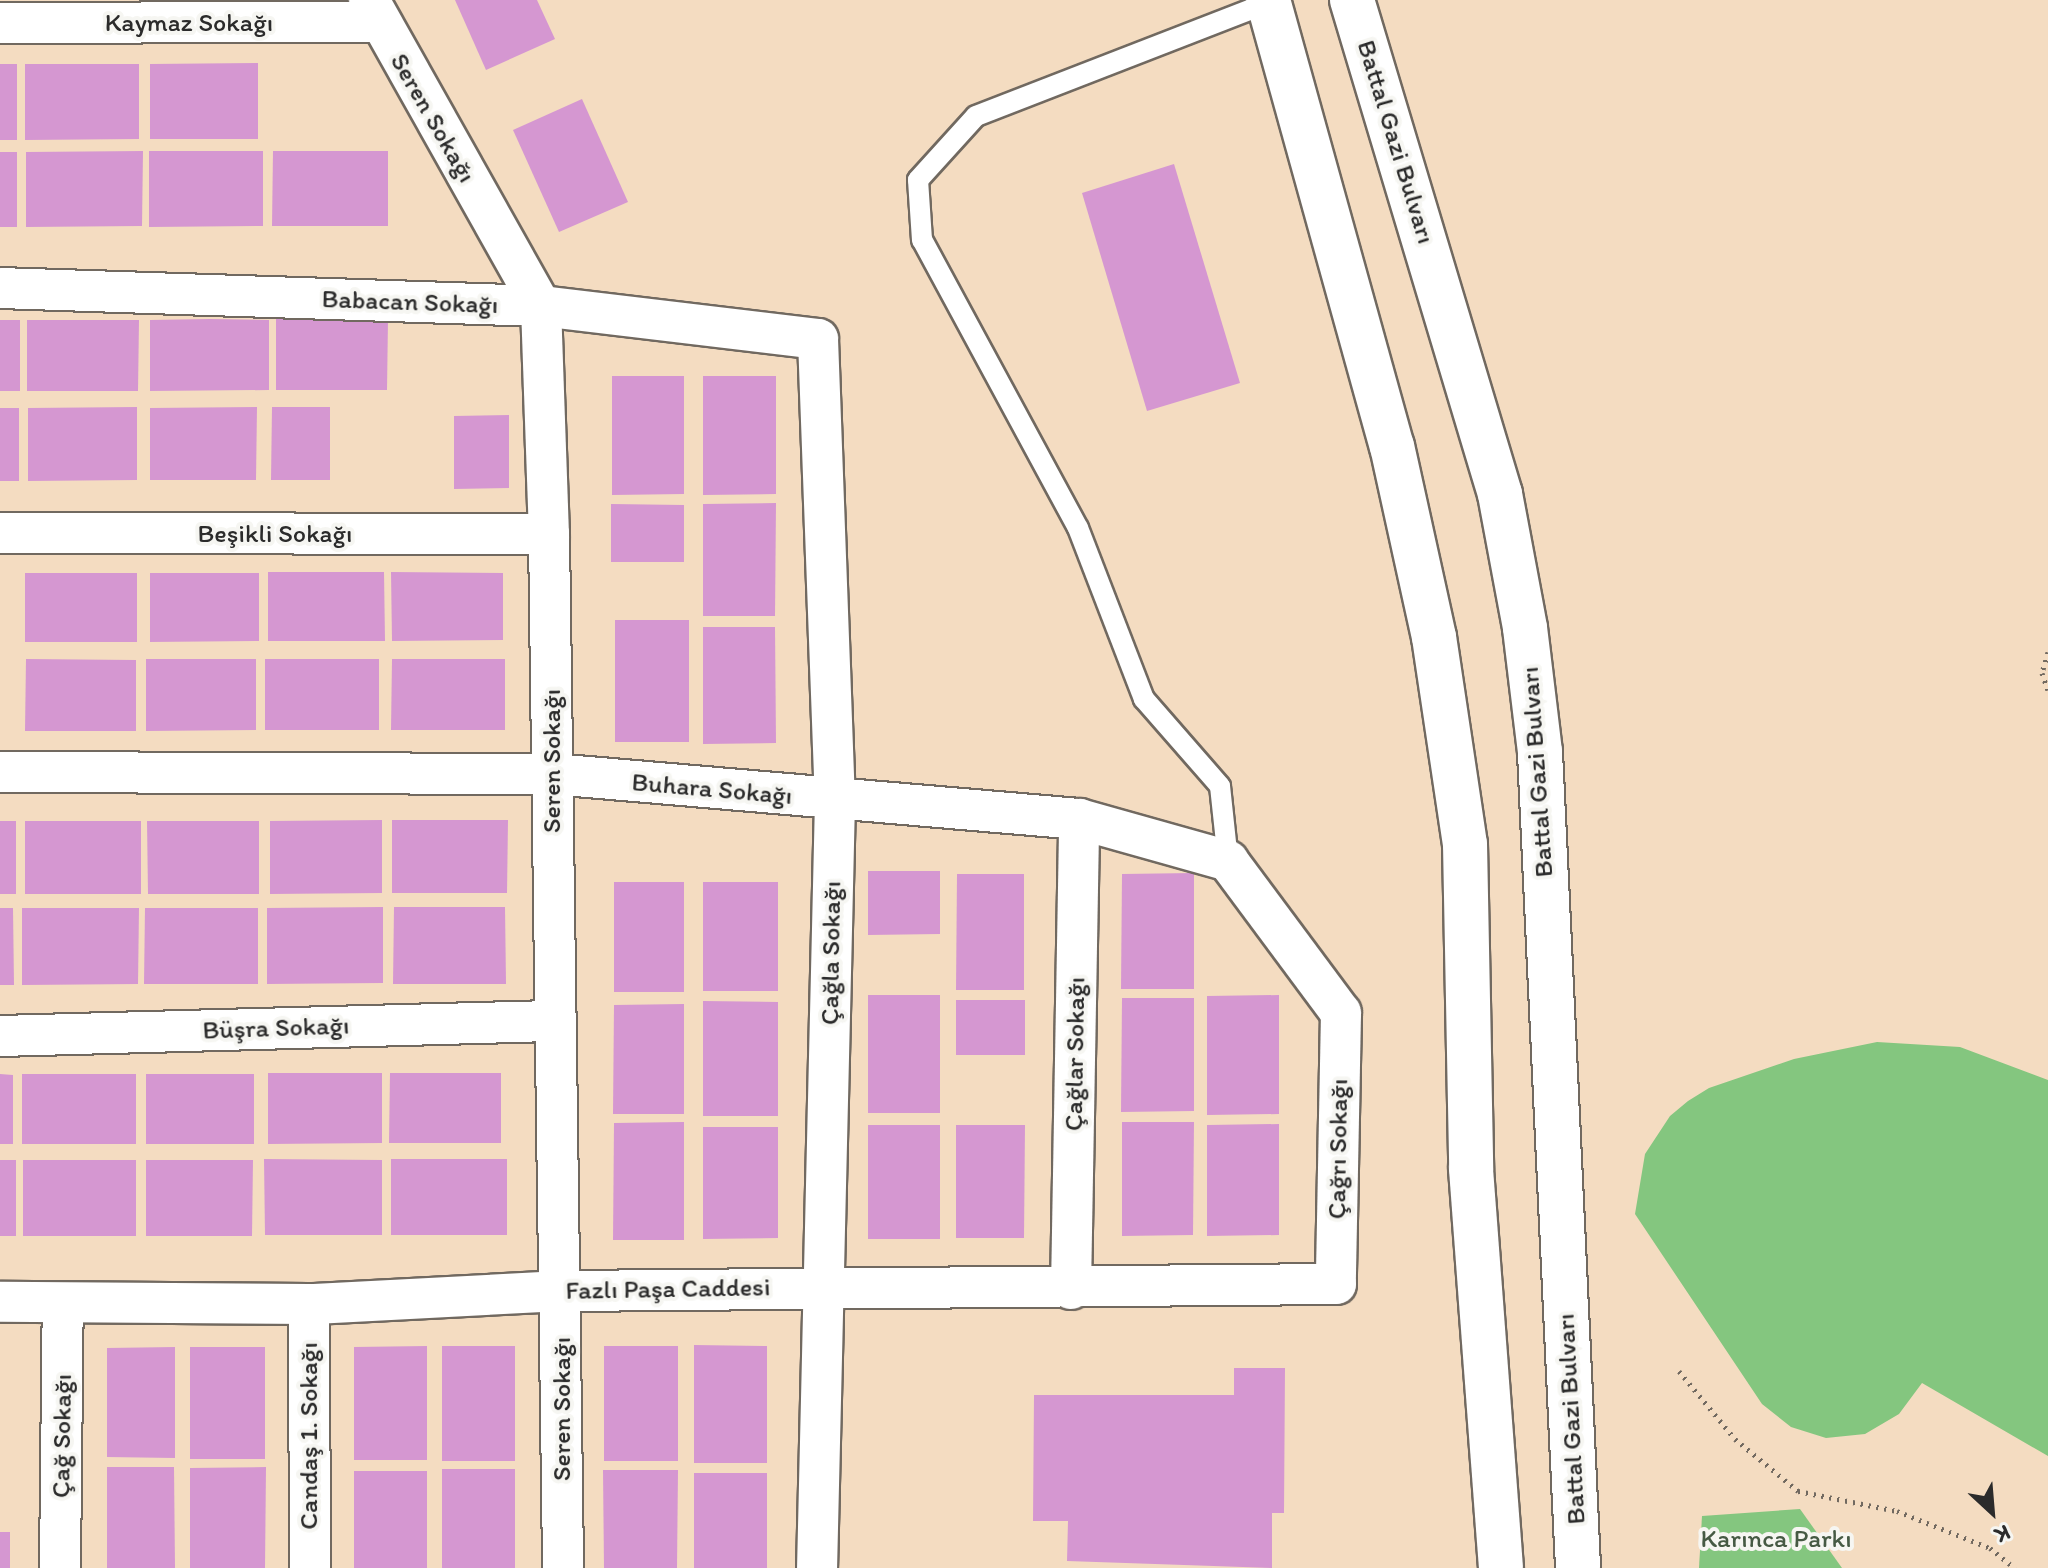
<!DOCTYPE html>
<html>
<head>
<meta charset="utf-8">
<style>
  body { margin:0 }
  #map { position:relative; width:2048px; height:1568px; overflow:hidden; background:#f4dcc1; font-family:Itim,sans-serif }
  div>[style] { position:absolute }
  .green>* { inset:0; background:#84c67f }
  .building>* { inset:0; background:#d597d1 }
  .path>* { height:5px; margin-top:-2.5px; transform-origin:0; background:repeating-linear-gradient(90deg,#716960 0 2px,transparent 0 8px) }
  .roads { filter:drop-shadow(2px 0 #716960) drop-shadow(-2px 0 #716960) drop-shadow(0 2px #716960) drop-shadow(0 -2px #716960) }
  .lane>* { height:20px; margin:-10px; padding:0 10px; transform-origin:10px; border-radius:10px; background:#fff }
  .street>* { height:40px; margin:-20px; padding:0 20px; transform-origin:20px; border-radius:20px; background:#fff }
  .secondary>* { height:44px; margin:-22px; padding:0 22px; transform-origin:22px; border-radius:22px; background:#fff }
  span { translate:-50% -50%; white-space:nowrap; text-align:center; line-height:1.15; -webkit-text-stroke:8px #f6f6f2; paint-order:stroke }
  .street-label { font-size:26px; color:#2b2b2b }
  .park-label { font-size:26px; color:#465a44 }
  .north { position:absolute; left:1952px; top:1472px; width:80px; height:80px; -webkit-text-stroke:6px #f6f6f2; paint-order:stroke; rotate:154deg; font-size:22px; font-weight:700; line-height:32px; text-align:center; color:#2b2b2b }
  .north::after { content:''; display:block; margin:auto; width:28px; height:36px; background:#2b2b2b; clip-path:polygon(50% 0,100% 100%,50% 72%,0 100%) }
</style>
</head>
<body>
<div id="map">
  <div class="green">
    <div style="clip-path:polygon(1877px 1042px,1960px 1047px,2048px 1080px,2048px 1456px,1922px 1383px,1899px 1414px,1865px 1434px,1826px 1438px,1791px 1427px,1762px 1404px,1635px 1214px,1645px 1154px,1670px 1116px,1688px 1101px,1709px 1088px,1794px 1059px)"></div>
    <div style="clip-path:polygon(1800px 1509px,1842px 1568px,1699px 1568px,1702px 1516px)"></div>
  </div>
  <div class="building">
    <div style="clip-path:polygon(455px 0,537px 0,555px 39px,486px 70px)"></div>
    <div style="clip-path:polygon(258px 63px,258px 139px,150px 139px,150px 64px)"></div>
    <div style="clip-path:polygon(0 64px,17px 64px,17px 140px,0 140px)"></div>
    <div style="clip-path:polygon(25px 64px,139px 64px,139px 139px,25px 140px)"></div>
    <div style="clip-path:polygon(582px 99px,628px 202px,559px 232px,513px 130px)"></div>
    <div style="clip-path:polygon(143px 151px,142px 226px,26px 227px,26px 152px)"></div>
    <div style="clip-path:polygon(149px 151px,263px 151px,263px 226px,149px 227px)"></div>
    <div style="clip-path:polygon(273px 151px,388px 151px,388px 226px,272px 226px)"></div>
    <div style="clip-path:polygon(0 152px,17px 152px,17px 227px,0 227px)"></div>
    <div style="clip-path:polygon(1174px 164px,1240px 383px,1147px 411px,1082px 193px)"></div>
    <div style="clip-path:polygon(210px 319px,269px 320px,269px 390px,150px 391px,150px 320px)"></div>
    <div style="clip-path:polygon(276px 319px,388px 319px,387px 390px,276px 390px)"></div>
    <div style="clip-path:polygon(0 320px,20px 320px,20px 391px,0 391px)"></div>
    <div style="clip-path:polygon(27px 320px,139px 320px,138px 391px,27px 391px)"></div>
    <div style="clip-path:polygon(612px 376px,684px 376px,684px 494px,612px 495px)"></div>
    <div style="clip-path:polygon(703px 376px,776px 376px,776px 494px,703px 495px)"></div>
    <div style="clip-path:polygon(137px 407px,137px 480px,28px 481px,28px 408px)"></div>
    <div style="clip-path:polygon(257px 407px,256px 480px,150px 480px,150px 408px)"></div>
    <div style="clip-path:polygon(272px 407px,330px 407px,330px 480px,271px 480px)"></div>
    <div style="clip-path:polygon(0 408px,19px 408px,19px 481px,0 481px)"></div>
    <div style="clip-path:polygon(509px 415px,509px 488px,454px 489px,454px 416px)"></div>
    <div style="clip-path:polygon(776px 503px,775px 616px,703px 616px,703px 504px)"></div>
    <div style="clip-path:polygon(611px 504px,684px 505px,684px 562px,611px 562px)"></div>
    <div style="clip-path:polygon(268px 572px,384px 572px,385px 641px,268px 641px)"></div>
    <div style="clip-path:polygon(391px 572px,503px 573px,503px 640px,392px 641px)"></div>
    <div style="clip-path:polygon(25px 573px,137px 573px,137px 642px,25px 642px)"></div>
    <div style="clip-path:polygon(150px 573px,259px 573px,259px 641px,150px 642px)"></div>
    <div style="clip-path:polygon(615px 620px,689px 620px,689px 742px,615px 742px)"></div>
    <div style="clip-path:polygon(703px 627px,775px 627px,776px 743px,703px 744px)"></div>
    <div style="clip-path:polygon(26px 659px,136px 660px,136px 731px,25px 731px)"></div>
    <div style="clip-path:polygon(146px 659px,256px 659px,256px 730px,146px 731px)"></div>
    <div style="clip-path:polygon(265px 659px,379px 659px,379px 730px,265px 730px)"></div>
    <div style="clip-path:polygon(392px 659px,505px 659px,505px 730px,391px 730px)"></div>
    <div style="clip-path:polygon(382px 820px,382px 893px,270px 894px,270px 821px)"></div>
    <div style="clip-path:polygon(392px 820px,508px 820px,507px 893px,392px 893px)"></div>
    <div style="clip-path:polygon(0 821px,16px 821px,16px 894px,0 894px)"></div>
    <div style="clip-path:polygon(25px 821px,141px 821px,141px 894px,25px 894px)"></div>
    <div style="clip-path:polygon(147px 821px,259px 821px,259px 894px,148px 894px)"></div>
    <div style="clip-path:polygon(868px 871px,940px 871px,940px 934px,868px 935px)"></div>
    <div style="clip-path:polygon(1194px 873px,1194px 989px,1121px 989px,1122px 874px)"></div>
    <div style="clip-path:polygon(957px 874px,1024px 874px,1024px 990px,956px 990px)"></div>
    <div style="clip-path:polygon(614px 882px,684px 882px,684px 992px,614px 992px)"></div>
    <div style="clip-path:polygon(703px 882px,778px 882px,778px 991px,703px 991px)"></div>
    <div style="clip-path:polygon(383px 907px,383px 983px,267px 984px,267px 908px)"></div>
    <div style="clip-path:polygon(394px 907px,505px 907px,506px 984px,393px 984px)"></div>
    <div style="clip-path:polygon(0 908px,13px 908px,14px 985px,0 985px)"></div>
    <div style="clip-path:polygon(22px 908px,139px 908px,138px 984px,22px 985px)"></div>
    <div style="clip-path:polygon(145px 908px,258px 908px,258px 984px,144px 984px)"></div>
    <div style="clip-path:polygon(868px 995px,940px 995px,940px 1113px,868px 1113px)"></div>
    <div style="clip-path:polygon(1279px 995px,1279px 1114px,1207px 1115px,1207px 996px)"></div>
    <div style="clip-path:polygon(1122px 998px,1194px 998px,1194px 1111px,1121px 1112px)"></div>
    <div style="clip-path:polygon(956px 1000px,1025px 1000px,1025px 1055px,956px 1055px)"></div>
    <div style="clip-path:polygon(703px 1001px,778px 1002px,778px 1116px,703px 1116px)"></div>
    <div style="clip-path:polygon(684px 1004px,684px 1114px,613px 1114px,614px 1005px)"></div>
    <div style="clip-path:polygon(268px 1073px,382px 1073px,382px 1143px,268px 1144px)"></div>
    <div style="clip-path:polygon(390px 1073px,501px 1073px,501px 1143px,389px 1143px)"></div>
    <div style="clip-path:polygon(0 1074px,13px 1075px,13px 1144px,0 1144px)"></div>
    <div style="clip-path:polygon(22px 1074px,136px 1074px,136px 1144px,22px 1144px)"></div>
    <div style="clip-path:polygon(146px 1074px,254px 1074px,254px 1144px,146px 1144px)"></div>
    <div style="clip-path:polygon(684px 1122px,684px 1240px,613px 1240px,614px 1123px)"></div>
    <div style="clip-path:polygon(1122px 1122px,1194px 1122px,1193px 1235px,1122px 1236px)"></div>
    <div style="clip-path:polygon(1279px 1124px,1279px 1235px,1207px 1236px,1207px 1125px)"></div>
    <div style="clip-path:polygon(868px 1125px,940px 1125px,940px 1239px,868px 1239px)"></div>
    <div style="clip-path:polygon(956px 1125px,1025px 1125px,1024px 1238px,956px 1238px)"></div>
    <div style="clip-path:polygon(703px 1127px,778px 1127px,778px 1238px,703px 1239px)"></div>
    <div style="clip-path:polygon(264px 1159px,382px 1160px,382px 1235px,265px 1235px)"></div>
    <div style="clip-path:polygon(391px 1159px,507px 1159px,507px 1235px,391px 1235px)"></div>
    <div style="clip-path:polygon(0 1160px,16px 1160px,16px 1236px,0 1236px)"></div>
    <div style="clip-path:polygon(23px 1160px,136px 1160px,136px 1236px,23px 1236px)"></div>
    <div style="clip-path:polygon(146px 1160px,253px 1160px,252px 1236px,146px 1236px)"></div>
    <div style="clip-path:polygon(694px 1345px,767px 1346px,767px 1463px,694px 1463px)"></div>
    <div style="clip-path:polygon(427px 1346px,427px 1460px,354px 1460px,354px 1347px)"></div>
    <div style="clip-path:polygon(442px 1346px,515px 1346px,515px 1461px,442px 1461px)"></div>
    <div style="clip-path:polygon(604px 1346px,678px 1346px,678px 1461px,604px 1461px)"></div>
    <div style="clip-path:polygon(175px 1347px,175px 1458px,107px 1457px,107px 1348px)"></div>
    <div style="clip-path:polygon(190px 1347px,265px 1347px,265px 1459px,190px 1459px)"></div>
    <div style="clip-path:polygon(1234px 1368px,1285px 1368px,1284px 1513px,1272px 1513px,1272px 1568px,1067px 1561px,1068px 1521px,1033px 1521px,1034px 1395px,1234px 1395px)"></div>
    <div style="clip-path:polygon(107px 1467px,174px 1467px,175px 1568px,107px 1568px)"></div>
    <div style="clip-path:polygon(266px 1467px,265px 1568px,190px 1568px,190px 1468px)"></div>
    <div style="clip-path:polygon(442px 1469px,515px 1469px,515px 1568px,442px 1568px)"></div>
    <div style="clip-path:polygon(603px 1470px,678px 1470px,677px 1568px,604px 1568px)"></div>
    <div style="clip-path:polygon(354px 1471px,427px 1471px,427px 1568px,354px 1568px)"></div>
    <div style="clip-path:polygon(694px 1473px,767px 1473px,767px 1568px,694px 1568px)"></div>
    <div style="clip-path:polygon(0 1532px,10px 1532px,10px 1568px,0 1568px)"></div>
  </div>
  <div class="path">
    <div style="left:2048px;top:652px;width:22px;rotate:106deg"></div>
    <div style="left:2042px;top:673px;width:18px;rotate:71deg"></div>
    <div style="left:1679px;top:1371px;width:88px;rotate:50.5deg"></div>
    <div style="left:1735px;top:1439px;width:82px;rotate:39.5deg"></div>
    <div style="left:1798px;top:1491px;width:101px;rotate:11.4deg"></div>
    <div style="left:1897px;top:1511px;width:100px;rotate:21.7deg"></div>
    <div style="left:1990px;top:1548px;width:32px;rotate:39deg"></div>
  </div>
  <div class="roads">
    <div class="lane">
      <div style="left:1228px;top:861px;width:75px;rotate:-96.1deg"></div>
      <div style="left:1220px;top:786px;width:116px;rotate:-131.1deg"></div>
      <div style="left:1144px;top:699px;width:183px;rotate:-111.1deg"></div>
      <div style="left:1078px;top:528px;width:328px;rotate:-118.4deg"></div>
      <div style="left:922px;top:240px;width:60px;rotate:-93.8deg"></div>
      <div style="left:918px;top:180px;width:86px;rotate:-47.8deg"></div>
      <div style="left:976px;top:116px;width:313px;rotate:-21.2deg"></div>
    </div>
    <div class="street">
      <div style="left:369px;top:0;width:351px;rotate:60.7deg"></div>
      <div style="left:541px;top:306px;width:228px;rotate:88deg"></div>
      <div style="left:549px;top:534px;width:1034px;rotate:89.22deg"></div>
      <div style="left:0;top:23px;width:377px;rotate:-0.2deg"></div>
      <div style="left:0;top:288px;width:541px;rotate:1.91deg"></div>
      <div style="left:541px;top:306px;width:279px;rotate:6.8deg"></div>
      <div style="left:818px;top:339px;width:462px;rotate:87.9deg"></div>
      <div style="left:835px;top:801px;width:767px;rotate:91.34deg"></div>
      <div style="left:0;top:533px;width:549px;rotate:0.1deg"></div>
      <div style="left:0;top:772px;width:553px;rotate:0.21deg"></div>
      <div style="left:553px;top:774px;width:528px;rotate:4.89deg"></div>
      <div style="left:1079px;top:819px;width:155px;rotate:15.7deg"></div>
      <div style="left:1228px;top:861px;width:189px;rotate:53.4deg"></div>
      <div style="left:1341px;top:1013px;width:271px;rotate:91.1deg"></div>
      <div style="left:1336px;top:1284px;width:775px;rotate:179.48deg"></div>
      <div style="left:561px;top:1291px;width:252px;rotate:177deg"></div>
      <div style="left:309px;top:1304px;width:309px;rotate:-179.6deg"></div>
      <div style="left:0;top:1036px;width:552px;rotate:-1.56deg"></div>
      <div style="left:1071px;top:1289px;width:470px;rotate:-89deg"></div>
      <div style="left:309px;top:1304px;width:264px;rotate:89.8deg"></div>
      <div style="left:60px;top:1568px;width:265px;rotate:-89.4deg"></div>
    </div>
    <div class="secondary">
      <div style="left:1268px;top:0;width:463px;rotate:74.5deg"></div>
      <div style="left:1392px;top:446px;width:196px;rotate:77.6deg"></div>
      <div style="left:1434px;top:637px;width:209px;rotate:81.5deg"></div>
      <div style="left:1465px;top:844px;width:325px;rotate:88.9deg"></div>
      <div style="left:1471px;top:1169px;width:400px;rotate:85.7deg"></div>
      <div style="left:1352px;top:0;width:516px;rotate:73.32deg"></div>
      <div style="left:1500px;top:494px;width:136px;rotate:79.4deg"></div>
      <div style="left:1525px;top:628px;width:125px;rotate:83.1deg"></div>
      <div style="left:1540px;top:752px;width:817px;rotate:87.33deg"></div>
    </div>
  </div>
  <div class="street-label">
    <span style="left:189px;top:23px">Kaymaz Sokağı</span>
    <span style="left:433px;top:118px;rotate:60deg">Seren Sokağı</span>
    <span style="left:1396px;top:142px;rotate:73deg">Battal Gazi Bulvarı</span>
    <span style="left:410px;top:302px;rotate:2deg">Babacan Sokağı</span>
    <span style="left:275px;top:534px">Beşikli Sokağı</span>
    <span style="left:552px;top:761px;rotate:-90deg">Seren Sokağı</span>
    <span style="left:1537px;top:772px;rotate:-94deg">Battal Gazi Bulvarı</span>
    <span style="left:712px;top:789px;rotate:5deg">Buhara Sokağı</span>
    <span style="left:831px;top:953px;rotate:-89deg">Çağla Sokağı</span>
    <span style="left:276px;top:1028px;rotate:-2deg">Büşra Sokağı</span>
    <span style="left:1075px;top:1054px;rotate:-89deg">Çağlar Sokağı</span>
    <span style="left:1338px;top:1149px;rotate:-89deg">Çağrı Sokağı</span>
    <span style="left:668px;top:1289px;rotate:-1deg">Fazlı Paşa Caddesi</span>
    <span style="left:562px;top:1409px;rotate:-90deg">Seren Sokağı</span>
    <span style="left:1571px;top:1419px;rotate:-93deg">Battal Gazi Bulvarı</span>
    <span style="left:62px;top:1436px;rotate:-89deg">Çağ Sokağı</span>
    <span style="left:309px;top:1436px;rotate:-90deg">Candaş 1. Sokağı</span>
  </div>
  <div class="park-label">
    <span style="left:1776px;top:1539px">Karınca Parkı</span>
  </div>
  <div class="north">K</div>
</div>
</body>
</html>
